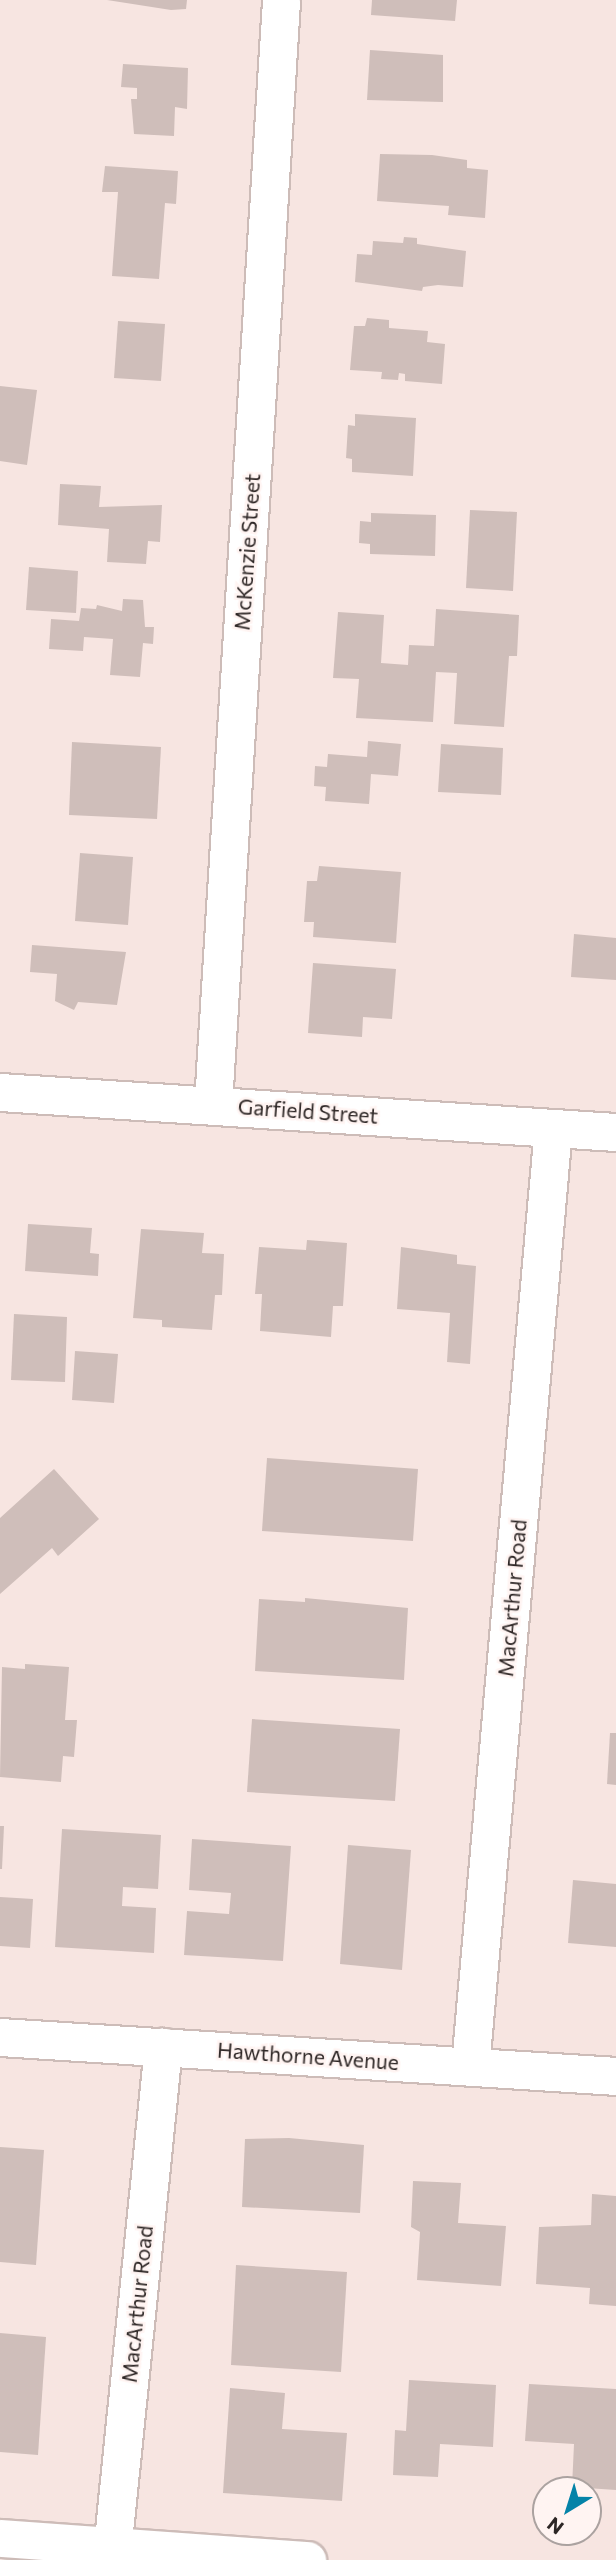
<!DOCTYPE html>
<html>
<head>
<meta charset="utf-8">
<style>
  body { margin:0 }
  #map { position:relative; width:616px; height:2560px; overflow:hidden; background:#f7e5e1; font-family:Commissioner,sans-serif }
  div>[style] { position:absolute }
  .building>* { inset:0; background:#cfbeba }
  .roads { filter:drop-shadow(2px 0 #cdbcb8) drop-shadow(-2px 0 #cdbcb8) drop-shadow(0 2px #cdbcb8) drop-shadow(0 -2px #cdbcb8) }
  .minor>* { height:37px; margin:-18.5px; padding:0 18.5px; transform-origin:18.5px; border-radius:18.5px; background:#fff }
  span { translate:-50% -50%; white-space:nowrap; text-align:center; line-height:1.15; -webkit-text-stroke:5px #fff4f2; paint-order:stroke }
  .street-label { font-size:21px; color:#2d2625 }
  .north { position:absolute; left:532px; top:2476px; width:70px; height:70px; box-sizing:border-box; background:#fff4f2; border:2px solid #aba2a0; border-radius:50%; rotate:218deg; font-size:19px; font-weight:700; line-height:28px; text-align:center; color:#2d2625 }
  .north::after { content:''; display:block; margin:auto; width:24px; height:32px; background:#0583a8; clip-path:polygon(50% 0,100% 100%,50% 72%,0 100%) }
</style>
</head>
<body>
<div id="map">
  <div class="building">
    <div style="clip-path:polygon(107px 0,187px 0,186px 9px,171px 10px)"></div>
    <div style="clip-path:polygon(372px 0,457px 0,455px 21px,371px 15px)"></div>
    <div style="clip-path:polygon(370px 50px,443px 55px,443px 102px,367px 100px)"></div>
    <div style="clip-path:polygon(123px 64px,188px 68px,187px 109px,175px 107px,174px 136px,134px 134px,131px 99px,137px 99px,137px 88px,121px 87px)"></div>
    <div style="clip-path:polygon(380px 154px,432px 155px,467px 160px,467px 168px,488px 170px,485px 218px,448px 215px,449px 206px,377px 201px)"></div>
    <div style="clip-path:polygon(105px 166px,178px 171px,176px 204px,165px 203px,159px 279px,112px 276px,118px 192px,102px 192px)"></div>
    <div style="clip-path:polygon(404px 237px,417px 238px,417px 244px,466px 251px,463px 287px,438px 285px,423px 287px,422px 291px,355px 282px,357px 254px,372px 255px,373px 241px,403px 243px)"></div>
    <div style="clip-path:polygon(367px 318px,389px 320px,389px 328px,428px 331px,427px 342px,445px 344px,442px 384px,405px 381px,405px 374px,399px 373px,398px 380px,381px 379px,382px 372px,350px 370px,354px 326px,365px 326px)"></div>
    <div style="clip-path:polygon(118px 321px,165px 324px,161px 381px,114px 378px)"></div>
    <div style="clip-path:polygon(0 386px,37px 390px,27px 465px,0 461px)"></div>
    <div style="clip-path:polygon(355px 414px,416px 418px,413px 476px,352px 472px,352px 459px,346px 458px,348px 425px,355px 426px)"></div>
    <div style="clip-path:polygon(60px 484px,101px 486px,99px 507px,162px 505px,160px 542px,148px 541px,146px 564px,107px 562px,109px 529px,58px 525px)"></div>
    <div style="clip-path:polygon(470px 510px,517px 512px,513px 591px,466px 588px)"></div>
    <div style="clip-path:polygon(371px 513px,436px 515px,435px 556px,370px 554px,370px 544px,359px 543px,360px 521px,371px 522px)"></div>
    <div style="clip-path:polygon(29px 567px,78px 571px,76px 613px,26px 610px)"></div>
    <div style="clip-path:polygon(123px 599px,143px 600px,145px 627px,154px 627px,153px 644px,143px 643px,140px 677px,110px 675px,113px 639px,84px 637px,83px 651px,49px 649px,51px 619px,79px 621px,81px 608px,96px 609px,97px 605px,122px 611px)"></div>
    <div style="clip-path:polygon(436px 609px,519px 615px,517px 656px,509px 656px,504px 727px,454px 724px,457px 673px,436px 672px,433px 722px,356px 718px,359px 679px,333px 678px,338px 612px,384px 615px,381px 663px,408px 665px,409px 645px,434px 646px)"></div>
    <div style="clip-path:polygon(368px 741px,401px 744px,398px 776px,371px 774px,369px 804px,325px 801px,326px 787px,314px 786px,315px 766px,327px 767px,328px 754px,367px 757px)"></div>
    <div style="clip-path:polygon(72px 742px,161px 747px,157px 819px,69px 815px)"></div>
    <div style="clip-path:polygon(441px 744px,503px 748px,501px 795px,438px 792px)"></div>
    <div style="clip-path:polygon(80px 853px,133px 857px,128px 925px,75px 921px)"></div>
    <div style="clip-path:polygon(319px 866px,401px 872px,396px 943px,313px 937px,314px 922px,304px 922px,307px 881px,317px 881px)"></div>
    <div style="clip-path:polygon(574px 934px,616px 938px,616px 980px,571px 977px)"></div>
    <div style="clip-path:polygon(32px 945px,126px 952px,117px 1005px,78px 1002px,74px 1010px,55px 1001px,57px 974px,30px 972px)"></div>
    <div style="clip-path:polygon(313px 963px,396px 969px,392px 1019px,363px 1017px,362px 1037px,308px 1033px)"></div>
    <div style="clip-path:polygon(28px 1224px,92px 1228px,90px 1253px,99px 1254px,98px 1276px,25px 1271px)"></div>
    <div style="clip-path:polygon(141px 1229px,204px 1233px,202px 1253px,224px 1254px,222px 1295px,215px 1295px,212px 1330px,162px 1327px,162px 1320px,133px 1318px)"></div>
    <div style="clip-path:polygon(307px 1240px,347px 1243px,343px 1306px,333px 1306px,331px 1337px,260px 1331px,262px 1294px,255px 1294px,259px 1247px,306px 1250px)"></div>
    <div style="clip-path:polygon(401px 1247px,457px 1255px,457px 1264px,476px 1266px,470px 1364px,447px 1362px,450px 1313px,397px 1309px)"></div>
    <div style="clip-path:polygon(14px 1314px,67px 1317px,65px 1382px,11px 1380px)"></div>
    <div style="clip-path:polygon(75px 1351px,118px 1354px,114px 1403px,72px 1400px)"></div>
    <div style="clip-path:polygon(267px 1458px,418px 1469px,413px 1541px,262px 1531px)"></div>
    <div style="clip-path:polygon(54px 1469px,99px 1519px,58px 1556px,52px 1548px,0 1594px,0 1518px)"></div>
    <div style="clip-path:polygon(305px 1598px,408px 1608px,404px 1680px,255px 1671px,259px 1599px,305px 1602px)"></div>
    <div style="clip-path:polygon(25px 1664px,69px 1667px,65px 1720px,77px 1720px,74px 1757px,63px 1756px,61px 1782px,0 1777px,2px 1667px,25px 1669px)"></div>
    <div style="clip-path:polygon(252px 1719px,400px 1729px,395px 1801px,247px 1792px)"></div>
    <div style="clip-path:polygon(610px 1733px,616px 1733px,616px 1785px,607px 1784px)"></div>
    <div style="clip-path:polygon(0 1826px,4px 1826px,2px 1869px,0 1869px)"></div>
    <div style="clip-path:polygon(62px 1829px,161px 1835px,158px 1889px,123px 1887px,122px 1906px,156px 1908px,154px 1953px,55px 1947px)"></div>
    <div style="clip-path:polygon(192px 1839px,291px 1846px,283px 1961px,184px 1955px,187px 1911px,229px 1914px,231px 1893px,189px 1890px)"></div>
    <div style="clip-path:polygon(348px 1845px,411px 1850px,402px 1970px,340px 1964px)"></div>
    <div style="clip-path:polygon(573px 1880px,616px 1884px,616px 1947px,568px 1943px)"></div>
    <div style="clip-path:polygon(0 1897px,33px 1899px,30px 1948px,0 1946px)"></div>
    <div style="clip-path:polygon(289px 2138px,364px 2145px,360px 2213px,242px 2207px,245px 2139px)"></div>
    <div style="clip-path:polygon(0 2147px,44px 2150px,36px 2265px,0 2262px)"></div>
    <div style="clip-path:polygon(413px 2181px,461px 2183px,458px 2223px,506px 2226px,501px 2286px,417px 2280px,420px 2232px,411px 2227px)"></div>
    <div style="clip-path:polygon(592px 2194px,616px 2196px,616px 2306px,589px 2304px,590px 2288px,536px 2284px,539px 2227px,591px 2225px)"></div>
    <div style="clip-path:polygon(236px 2265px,347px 2272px,341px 2372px,231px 2365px)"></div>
    <div style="clip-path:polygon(0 2333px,46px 2337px,38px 2455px,0 2452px)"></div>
    <div style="clip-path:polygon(409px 2380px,496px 2385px,493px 2447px,440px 2444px,438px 2477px,393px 2475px,395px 2430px,406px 2431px)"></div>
    <div style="clip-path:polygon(529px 2384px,616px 2389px,616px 2490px,572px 2487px,574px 2444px,525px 2441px)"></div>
    <div style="clip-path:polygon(230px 2388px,285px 2393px,282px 2429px,347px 2433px,342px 2501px,223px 2493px)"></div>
  </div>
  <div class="roads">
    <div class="minor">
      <div style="left:0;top:1092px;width:617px;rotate:3.72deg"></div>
      <div style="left:213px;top:1103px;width:1105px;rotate:-86.47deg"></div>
      <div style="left:0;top:2037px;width:617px;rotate:3.62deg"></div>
      <div style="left:470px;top:2066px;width:941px;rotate:-84.94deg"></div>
      <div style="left:0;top:2538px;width:308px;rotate:4.1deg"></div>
      <div style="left:111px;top:2560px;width:516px;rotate:-84.21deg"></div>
    </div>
  </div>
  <div class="street-label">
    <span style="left:247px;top:552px;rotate:-86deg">McKenzie Street</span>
    <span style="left:308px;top:1111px;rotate:4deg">Garfield Street</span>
    <span style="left:512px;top:1598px;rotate:-85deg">MacArthur Road</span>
    <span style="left:308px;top:2056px;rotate:4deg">Hawthorne Avenue</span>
    <span style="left:137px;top:2304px;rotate:-84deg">MacArthur Road</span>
  </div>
  <div class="north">N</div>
</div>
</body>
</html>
